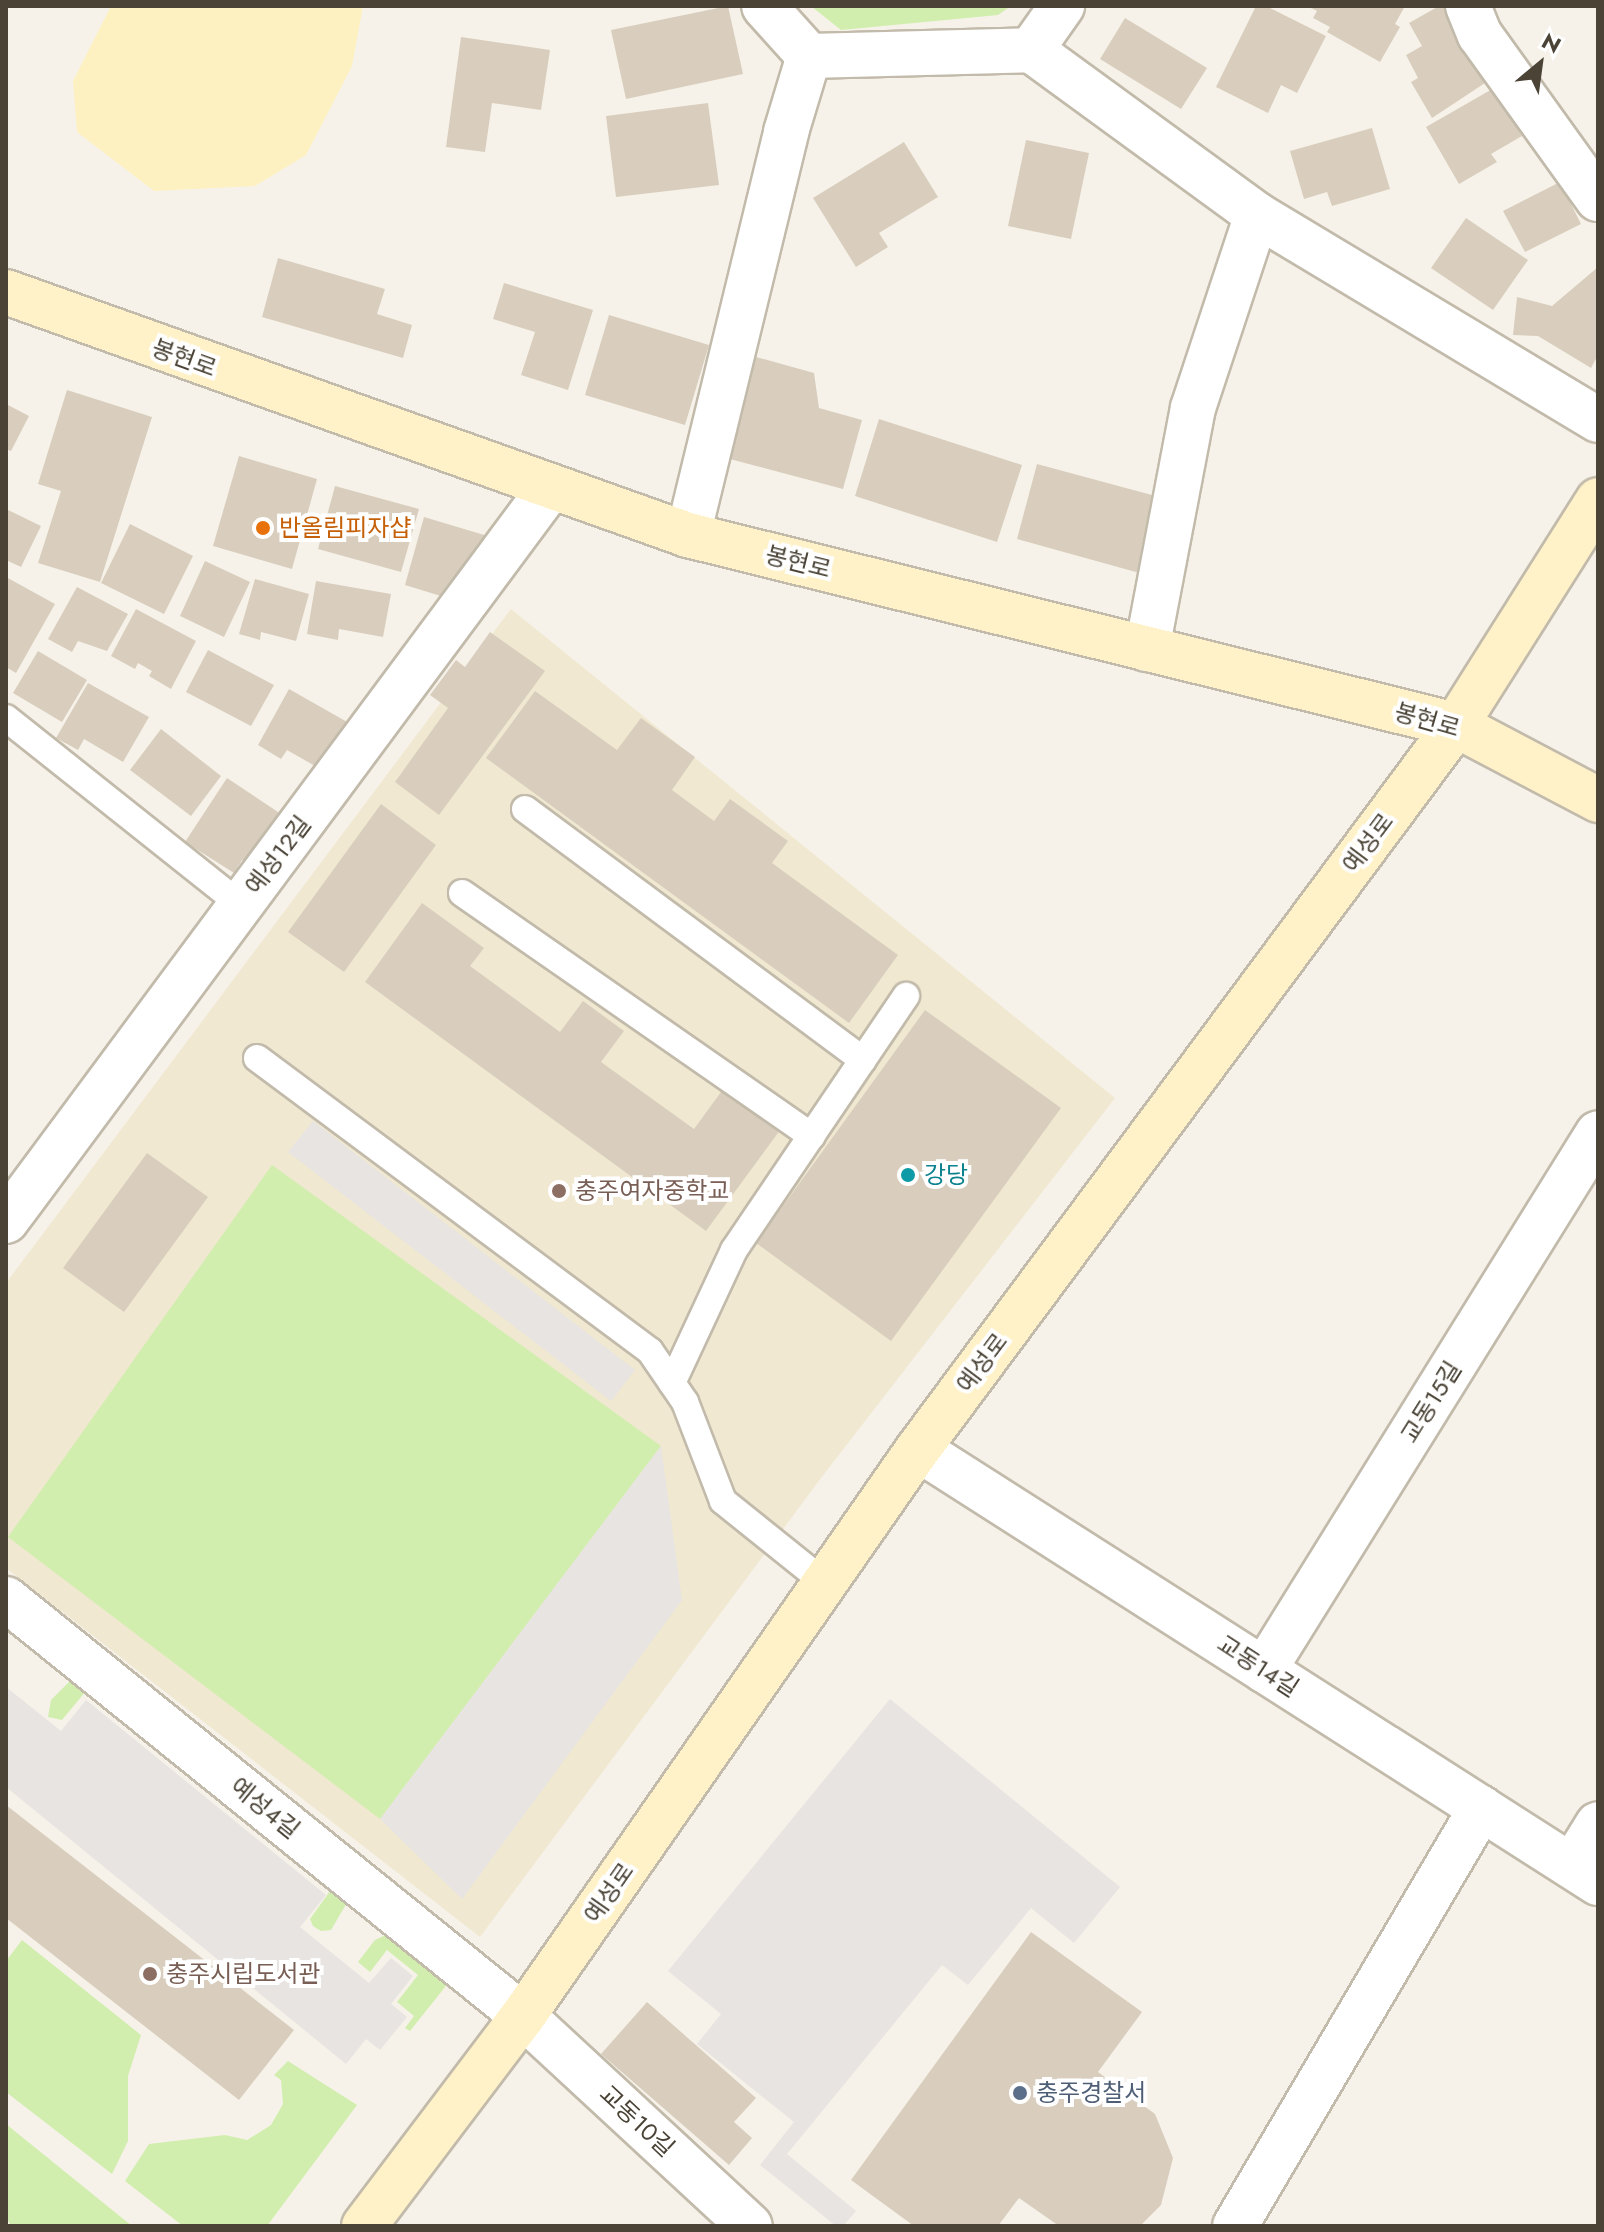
<!DOCTYPE html>
<html>
<head>
<meta charset="utf-8">
<style>
  body { margin:0 }
  #map { position:relative; width:1604px; height:2232px; overflow:hidden; background:#f6f2e9; font-family:Jost,"Noto Sans KR",sans-serif }
  div>[style] { position:absolute }
  .education>* { inset:0; background:#f0e8d1 }
  .green>* { inset:0; background:#d1eeae }
  .sand>* { inset:0; background:#fdf1c1 }
  .parking>* { inset:0; background:#e7e4e1 }
  .building>* { inset:0; background:#d9cebd }
  .roads { filter:drop-shadow(2px 0 #c2baaa) drop-shadow(-2px 0 #c2baaa) drop-shadow(0 2px #c2baaa) drop-shadow(0 -2px #c2baaa) }
  .lane>* { height:26px; margin:-13px; padding:0 13px; transform-origin:13px; border-radius:13px; background:#fff }
  .street>* { height:44px; margin:-22px; padding:0 22px; transform-origin:22px; border-radius:22px; background:#fff }
  .secondary>* { height:44px; margin:-22px; padding:0 22px; transform-origin:22px; border-radius:22px; background:#fff2c9 }
  .dots>* { width:22px; height:22px; translate:-50% -50%; box-sizing:border-box; border:4px solid #fff; border-radius:50% }
  span { translate:-50% -50%; white-space:nowrap; text-align:center; line-height:1.15; -webkit-text-stroke:8px #fff; paint-order:stroke }
  .street-label { font-size:24px; color:#4a4336 }
  .food-label { font-size:24px; color:#c56008 }
  .left { translate:0 -50%; text-align:left }
  .culture-label { font-size:24px; color:#0d838f }
  .education-label { font-size:24px; color:#785e54 }
  .service-label { font-size:24px; color:#4e5e75 }
  .frame { position:absolute; inset:0; border:8px solid #4a4336; pointer-events:none }
  .north { position:absolute; left:1500px; top:24px; width:80px; height:80px; -webkit-text-stroke:6px #fff; paint-order:stroke; rotate:29deg; font-size:22px; font-weight:700; line-height:32px; text-align:center; color:#4a4336 }
  .north::after { content:''; display:block; margin:auto; width:28px; height:36px; background:#4a4336; clip-path:polygon(50% 0,100% 100%,50% 72%,0 100%) }
</style>
</head>
<body>
<div id="map">
  <div class="education">
    <div style="clip-path:polygon(511px 609px,1115px 1098px,821px 1478px,480px 1937px,6px 1568px,6px 1283px)"></div>
  </div>
  <div class="green">
    <div style="clip-path:polygon(811px 6px,1011px 6px,998px 15px,841px 30px)"></div>
    <div style="clip-path:polygon(272px 1165px,661px 1446px,380px 1819px,8px 1537px)"></div>
    <div style="clip-path:polygon(88px 1680px,348px 1901px,331px 1930px,321px 1931px,313px 1926px,310px 1919px,330px 1891px,86px 1691px,62px 1720px,48px 1717px,51px 1700px,69px 1682px)"></div>
    <div style="clip-path:polygon(388px 1934px,457px 1972px,410px 2031px,405px 2028px,414px 2016px,397px 2002px,418px 1975px,387px 1950px,370px 1972px,358px 1962px,375px 1940px)"></div>
    <div style="clip-path:polygon(22px 1940px,141px 2035px,128px 2076px,128px 2141px,112px 2174px,6px 2092px,6px 1961px)"></div>
    <div style="clip-path:polygon(288px 2061px,357px 2105px,267px 2226px,183px 2226px,125px 2181px,149px 2144px,225px 2135px,247px 2140px,271px 2125px,283px 2104px,281px 2080px,274px 2075px)"></div>
    <div style="clip-path:polygon(6px 2124px,132px 2226px,11px 2226px,6px 2217px)"></div>
  </div>
  <div class="sand">
    <div style="clip-path:polygon(111px 6px,363px 6px,352px 66px,306px 155px,255px 186px,154px 191px,77px 132px,73px 81px)"></div>
  </div>
  <div class="parking">
    <div style="clip-path:polygon(313px 1121px,635px 1370px,611px 1401px,288px 1152px)"></div>
    <div style="clip-path:polygon(661px 1446px,682px 1600px,462px 1899px,380px 1819px)"></div>
    <div style="clip-path:polygon(6px 1687px,61px 1731px,86px 1700px,326px 1895px,300px 1927px,369px 1983px,391px 1958px,413px 1976px,391px 2004px,407px 2017px,380px 2050px,366px 2039px,346px 2064px,6px 1787px)"></div>
    <div style="clip-path:polygon(890px 1699px,1120px 1887px,1074px 1943px,1031px 1908px,968px 1985px,942px 1965px,787px 2154px,856px 2211px,843px 2226px,836px 2226px,760px 2165px,794px 2122px,697px 2044px,721px 2014px,668px 1971px)"></div>
  </div>
  <div class="building">
    <div style="clip-path:polygon(728px 6px,743px 74px,626px 99px,611px 30px)"></div>
    <div style="clip-path:polygon(1256px 6px,1266px 6px,1326px 36px,1297px 93px,1281px 85px,1268px 113px,1216px 87px)"></div>
    <div style="clip-path:polygon(1307px 6px,1405px 6px,1395px 24px,1400px 27px,1380px 62px,1327px 32px,1330px 27px,1313px 18px,1317px 11px)"></div>
    <div style="clip-path:polygon(1439px 6px,1452px 6px,1488px 81px,1432px 118px,1411px 82px,1418px 78px,1406px 55px,1422px 46px,1409px 23px)"></div>
    <div style="clip-path:polygon(1125px 18px,1207px 68px,1181px 109px,1100px 59px)"></div>
    <div style="clip-path:polygon(461px 37px,550px 50px,541px 110px,492px 103px,485px 152px,446px 147px)"></div>
    <div style="clip-path:polygon(1494px 88px,1522px 136px,1491px 154px,1497px 162px,1459px 184px,1426px 127px)"></div>
    <div style="clip-path:polygon(708px 103px,719px 185px,616px 197px,606px 116px)"></div>
    <div style="clip-path:polygon(1372px 128px,1390px 189px,1332px 206px,1327px 192px,1304px 199px,1290px 151px)"></div>
    <div style="clip-path:polygon(1026px 140px,1089px 153px,1071px 239px,1008px 226px)"></div>
    <div style="clip-path:polygon(904px 142px,938px 197px,879px 233px,888px 247px,856px 267px,813px 198px)"></div>
    <div style="clip-path:polygon(1560px 182px,1581px 224px,1525px 252px,1503px 211px)"></div>
    <div style="clip-path:polygon(1466px 218px,1528px 260px,1493px 310px,1431px 268px)"></div>
    <div style="clip-path:polygon(278px 258px,385px 289px,377px 314px,412px 325px,403px 358px,262px 317px)"></div>
    <div style="clip-path:polygon(1598px 267px,1598px 355px,1591px 368px,1538px 336px,1513px 335px,1517px 297px,1552px 306px)"></div>
    <div style="clip-path:polygon(504px 283px,593px 310px,568px 390px,521px 375px,535px 332px,493px 319px)"></div>
    <div style="clip-path:polygon(609px 315px,709px 345px,685px 425px,585px 395px)"></div>
    <div style="clip-path:polygon(749px 355px,814px 373px,819px 408px,862px 420px,843px 489px,722px 457px)"></div>
    <div style="clip-path:polygon(67px 390px,152px 417px,100px 582px,38px 563px,61px 491px,38px 484px)"></div>
    <div style="clip-path:polygon(6px 404px,29px 416px,11px 451px,6px 449px)"></div>
    <div style="clip-path:polygon(879px 419px,1022px 465px,997px 542px,855px 496px)"></div>
    <div style="clip-path:polygon(239px 456px,317px 479px,292px 569px,213px 546px)"></div>
    <div style="clip-path:polygon(1037px 464px,1163px 498px,1143px 574px,1017px 539px)"></div>
    <div style="clip-path:polygon(335px 486px,419px 509px,401px 572px,318px 549px)"></div>
    <div style="clip-path:polygon(6px 509px,41px 526px,21px 567px,6px 560px)"></div>
    <div style="clip-path:polygon(424px 517px,501px 540px,457px 601px,405px 585px)"></div>
    <div style="clip-path:polygon(130px 524px,193px 556px,164px 614px,101px 583px)"></div>
    <div style="clip-path:polygon(205px 561px,250px 582px,224px 637px,180px 616px)"></div>
    <div style="clip-path:polygon(6px 577px,55px 604px,16px 673px,6px 667px)"></div>
    <div style="clip-path:polygon(255px 579px,309px 594px,296px 641px,261px 632px,260px 640px,239px 634px)"></div>
    <div style="clip-path:polygon(316px 581px,391px 594px,383px 637px,339px 629px,338px 640px,307px 634px)"></div>
    <div style="clip-path:polygon(77px 587px,128px 614px,107px 651px,78px 641px,72px 652px,48px 639px)"></div>
    <div style="clip-path:polygon(136px 609px,196px 641px,171px 689px,149px 676px,152px 671px,138px 663px,135px 669px,111px 656px)"></div>
    <div style="clip-path:polygon(490px 632px,545px 671px,439px 815px,395px 782px,448px 708px,430px 695px,456px 660px,465px 667px)"></div>
    <div style="clip-path:polygon(208px 650px,274px 685px,251px 726px,186px 692px)"></div>
    <div style="clip-path:polygon(38px 651px,87px 680px,62px 722px,13px 693px)"></div>
    <div style="clip-path:polygon(88px 683px,149px 717px,123px 762px,84px 739px,78px 750px,56px 738px)"></div>
    <div style="clip-path:polygon(289px 689px,356px 727px,329px 774px,287px 750px,281px 759px,258px 745px)"></div>
    <div style="clip-path:polygon(535px 691px,617px 750px,641px 718px,695px 757px,672px 790px,714px 821px,730px 799px,788px 841px,772px 863px,898px 955px,849px 1023px,486px 758px)"></div>
    <div style="clip-path:polygon(161px 729px,221px 776px,191px 816px,130px 770px)"></div>
    <div style="clip-path:polygon(227px 778px,290px 820px,257px 870px,242px 860px,234px 873px,185px 842px)"></div>
    <div style="clip-path:polygon(381px 804px,436px 845px,344px 972px,288px 932px)"></div>
    <div style="clip-path:polygon(422px 903px,484px 948px,470px 966px,560px 1032px,583px 1001px,624px 1031px,601px 1062px,694px 1129px,729px 1081px,786px 1122px,706px 1231px,365px 982px)"></div>
    <div style="clip-path:polygon(925px 1010px,1061px 1108px,891px 1341px,756px 1243px)"></div>
    <div style="clip-path:polygon(147px 1153px,208px 1197px,124px 1312px,63px 1268px)"></div>
    <div style="clip-path:polygon(6px 1805px,294px 2030px,239px 2100px,6px 1918px)"></div>
    <div style="clip-path:polygon(1031px 1932px,1142px 2012px,1098px 2072px,1155px 2114px,1173px 2158px,1161px 2205px,1140px 2226px,1059px 2226px,1019px 2198px,998px 2226px,914px 2226px,851px 2180px)"></div>
    <div style="clip-path:polygon(647px 2002px,756px 2098px,734px 2122px,752px 2138px,729px 2165px,601px 2054px)"></div>
  </div>
  <div class="roads">
    <div class="lane">
      <div style="left:6px;top:718px;width:300px;rotate:38.5deg"></div>
      <div style="left:525px;top:809px;width:421px;rotate:36.6deg"></div>
      <div style="left:462px;top:893px;width:426px;rotate:34.8deg"></div>
      <div style="left:257px;top:1058px;width:490px;rotate:36.7deg"></div>
      <div style="left:650px;top:1351px;width:62px;rotate:55.5deg"></div>
      <div style="left:685px;top:1402px;width:106px;rotate:69deg"></div>
      <div style="left:723px;top:1501px;width:131px;rotate:38.8deg"></div>
      <div style="left:672px;top:1383px;width:147px;rotate:-65deg"></div>
      <div style="left:734px;top:1250px;width:307px;rotate:-55.9deg"></div>
    </div>
    <div class="street">
      <div style="left:1468px;top:6px;width:31px;rotate:68deg"></div>
      <div style="left:1480px;top:35px;width:202px;rotate:54.3deg"></div>
      <div style="left:1031px;top:50px;width:54px;rotate:-54.8deg"></div>
      <div style="left:809px;top:56px;width:222px;rotate:-1.5deg"></div>
      <div style="left:1031px;top:50px;width:280px;rotate:36.1deg"></div>
      <div style="left:1257px;top:215px;width:398px;rotate:31deg"></div>
      <div style="left:688px;top:535px;width:415px;rotate:-76.3deg"></div>
      <div style="left:786px;top:132px;width:79px;rotate:-73.2deg"></div>
      <div style="left:809px;top:56px;width:67px;rotate:-132deg"></div>
      <div style="left:1147px;top:649px;width:245px;rotate:-79.2deg"></div>
      <div style="left:1193px;top:408px;width:203px;rotate:-71.7deg"></div>
      <div style="left:6px;top:1221px;width:913px;rotate:-53.42deg"></div>
      <div style="left:918px;top:1449px;width:807px;rotate:32.55deg"></div>
      <div style="left:6px;top:1599px;width:664px;rotate:38.89deg"></div>
      <div style="left:523px;top:2016px;width:309px;rotate:42.8deg"></div>
      <div style="left:1264px;top:1670px;width:632px;rotate:-58.12deg"></div>
      <div style="left:1572px;top:1866px;width:49px;rotate:-58.2deg"></div>
      <div style="left:1235px;top:2226px;width:485px;rotate:-59.5deg"></div>
    </div>
    <div class="secondary">
      <div style="left:6px;top:292px;width:724px;rotate:19.61deg"></div>
      <div style="left:688px;top:535px;width:791px;rotate:13.9deg"></div>
      <div style="left:1456px;top:725px;width:161px;rotate:27.8deg"></div>
      <div style="left:364px;top:2226px;width:263px;rotate:-52.9deg"></div>
      <div style="left:523px;top:2016px;width:691px;rotate:-55.14deg"></div>
      <div style="left:918px;top:1449px;width:902px;rotate:-53.38deg"></div>
      <div style="left:1456px;top:725px;width:266px;rotate:-57.7deg"></div>
    </div>
  </div>
  <div class="dots">
    <div style="left:263px;top:528px;background:#e8710a"></div>
    <div style="left:908px;top:1175px;background:#0f9aa8"></div>
    <div style="left:559px;top:1191px;background:#8d6e63"></div>
    <div style="left:150px;top:1974px;background:#8d6e63"></div>
    <div style="left:1020px;top:2093px;background:#5c6f8a"></div>
  </div>
  <div class="street-label">
    <span style="left:184px;top:358px;rotate:20deg">봉현로</span>
    <span style="left:798px;top:562px;rotate:14deg">봉현로</span>
    <span style="left:1427px;top:720px;rotate:16deg">봉현로</span>
    <span style="left:1368px;top:843px;rotate:-53deg">예성로</span>
    <span style="left:278px;top:855px;rotate:-53deg">예성12길</span>
    <span style="left:982px;top:1363px;rotate:-53deg">예성로</span>
    <span style="left:1431px;top:1402px;rotate:-58deg">교동15길</span>
    <span style="left:1258px;top:1666px;rotate:33deg">교동14길</span>
    <span style="left:265px;top:1808px;rotate:39deg">예성4길</span>
    <span style="left:609px;top:1893px;rotate:-55deg">예성로</span>
    <span style="left:637px;top:2121px;rotate:43deg">교동10길</span>
  </div>
  <div class="food-label">
    <span class="left" style="left:279px;top:528px">반올림피자샵</span>
  </div>
  <div class="culture-label">
    <span class="left" style="left:924px;top:1175px">강당</span>
  </div>
  <div class="education-label">
    <span class="left" style="left:575px;top:1191px">충주여자중학교</span>
    <span class="left" style="left:166px;top:1974px">충주시립도서관</span>
  </div>
  <div class="service-label">
    <span class="left" style="left:1036px;top:2093px">충주경찰서</span>
  </div>
  <div class="frame"></div>
  <div class="north">N</div>
</div>
</body>
</html>
